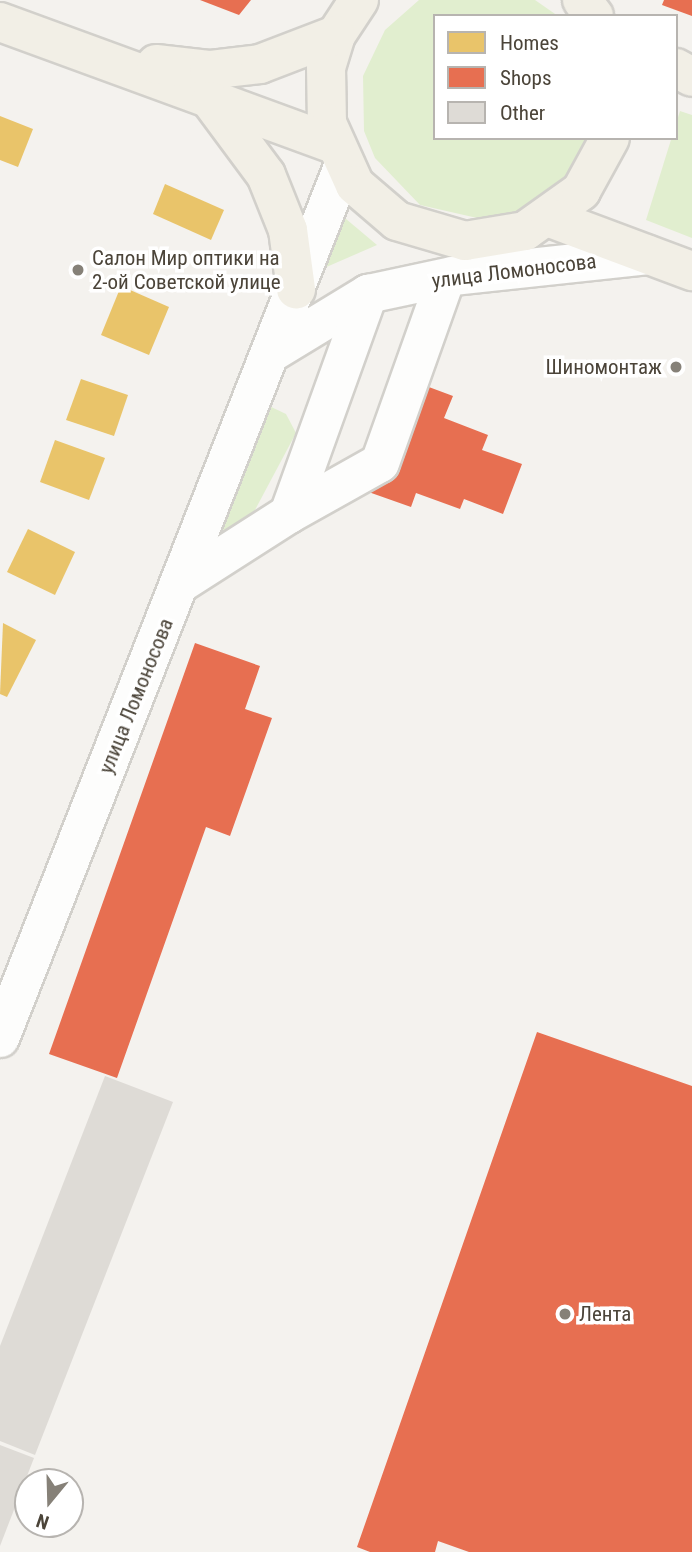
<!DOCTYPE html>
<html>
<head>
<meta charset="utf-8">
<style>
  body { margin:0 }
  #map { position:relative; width:692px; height:1552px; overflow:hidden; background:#f4f2ee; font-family:"Roboto Condensed",sans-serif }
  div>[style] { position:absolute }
  .green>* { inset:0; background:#e1eecf }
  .homes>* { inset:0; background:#e9c46a }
  .shops>* { inset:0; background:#e76f51 }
  .building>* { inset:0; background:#dedbd6 }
  .roads { filter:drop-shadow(2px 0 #d2d0cb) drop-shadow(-2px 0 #d2d0cb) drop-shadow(0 2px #d2d0cb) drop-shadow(0 -2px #d2d0cb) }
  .minor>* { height:38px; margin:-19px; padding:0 19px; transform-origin:19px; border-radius:19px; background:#fdfdfc }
  .major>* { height:38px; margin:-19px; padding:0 19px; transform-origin:19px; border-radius:19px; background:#f2efe6 }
  .dots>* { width:19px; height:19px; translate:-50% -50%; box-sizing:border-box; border:4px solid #fff; border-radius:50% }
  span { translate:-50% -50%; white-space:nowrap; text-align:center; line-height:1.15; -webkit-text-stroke:7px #fff; paint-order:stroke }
  .poi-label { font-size:21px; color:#4b4439 }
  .left { translate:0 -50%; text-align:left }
  .right { translate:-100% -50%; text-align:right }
  .street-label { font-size:21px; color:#4b4439 }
  .legend { position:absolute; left:433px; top:14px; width:245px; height:126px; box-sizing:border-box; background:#fff; border:2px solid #b7b4b0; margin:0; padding:9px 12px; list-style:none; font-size:21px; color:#4b4439 }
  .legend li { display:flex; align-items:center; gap:14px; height:35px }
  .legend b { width:35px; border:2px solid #b7b4b0 }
  .north { position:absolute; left:14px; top:1468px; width:70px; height:70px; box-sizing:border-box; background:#fff; border:2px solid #b7b4b0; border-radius:50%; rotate:199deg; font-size:19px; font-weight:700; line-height:28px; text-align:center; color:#4b4439 }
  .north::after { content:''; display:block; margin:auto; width:24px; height:32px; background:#868178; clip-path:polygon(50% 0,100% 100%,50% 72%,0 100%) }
</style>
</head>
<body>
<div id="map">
  <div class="green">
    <div style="clip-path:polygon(419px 0,535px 0,558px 16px,435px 16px,435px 138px,590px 138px,567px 180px,517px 213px,486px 220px,420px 205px,375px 158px,364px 131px,363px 76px,385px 30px)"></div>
    <div style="clip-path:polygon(680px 111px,692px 115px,692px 238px,646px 220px)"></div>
    <div style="clip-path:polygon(333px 208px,377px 245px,308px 275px)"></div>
    <div style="clip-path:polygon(267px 405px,286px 414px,296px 433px,247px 525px,221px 539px,213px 532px)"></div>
  </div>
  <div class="homes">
    <div style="clip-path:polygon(0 116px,33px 129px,18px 167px,0 160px)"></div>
    <div style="clip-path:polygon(165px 184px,224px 210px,211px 240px,153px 214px)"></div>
    <div style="clip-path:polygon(121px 286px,169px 307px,149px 355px,101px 335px)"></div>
    <div style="clip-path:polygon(81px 379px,128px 395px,114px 436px,66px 420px)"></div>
    <div style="clip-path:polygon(55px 440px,105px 458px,89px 500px,40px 482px)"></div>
    <div style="clip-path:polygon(28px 529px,75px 552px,55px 595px,7px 572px)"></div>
    <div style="clip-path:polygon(3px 623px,36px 640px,7px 697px,0 694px)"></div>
  </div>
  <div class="shops">
    <div style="clip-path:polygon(200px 0,251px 0,239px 15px)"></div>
    <div style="clip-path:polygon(664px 0,692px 0,692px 16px,662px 5px)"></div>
    <div style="clip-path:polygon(402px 377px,453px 396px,444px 418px,488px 435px,482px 450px,522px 464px,503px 514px,464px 499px,460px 509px,416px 493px,411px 507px,360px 489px)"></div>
    <div style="clip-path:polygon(195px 643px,260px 666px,245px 709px,272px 718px,230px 836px,206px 827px,117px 1078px,49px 1054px)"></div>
    <div style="clip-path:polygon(537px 1032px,692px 1086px,692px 1552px,469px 1552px,438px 1541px,435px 1552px,370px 1552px,357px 1547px)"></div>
  </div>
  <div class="building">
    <div style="clip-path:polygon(105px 1076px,173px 1102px,35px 1455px,0 1441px,0 1346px)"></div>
    <div style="clip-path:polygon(0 1445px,34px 1458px,0 1546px)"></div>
  </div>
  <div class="roads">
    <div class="minor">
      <div style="left:271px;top:353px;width:114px;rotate:-31.3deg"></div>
      <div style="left:368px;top:294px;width:87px;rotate:-12deg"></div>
      <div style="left:453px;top:276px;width:196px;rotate:-6.1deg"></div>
      <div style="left:289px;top:514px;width:104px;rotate:-29.3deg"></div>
      <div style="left:380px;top:463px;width:196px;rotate:-70.4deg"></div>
      <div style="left:181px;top:583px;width:128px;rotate:-32.6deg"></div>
      <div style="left:289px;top:514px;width:234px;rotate:-70.2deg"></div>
      <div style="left:0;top:1038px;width:936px;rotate:-68.51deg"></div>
    </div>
    <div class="major">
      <div style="left:359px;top:0;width:42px;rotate:123.3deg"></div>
      <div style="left:336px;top:35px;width:34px;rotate:107deg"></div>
      <div style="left:326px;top:67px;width:56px;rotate:89deg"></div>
      <div style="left:327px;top:123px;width:68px;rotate:65.7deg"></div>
      <div style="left:355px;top:185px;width:55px;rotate:40.6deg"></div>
      <div style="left:397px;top:221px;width:71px;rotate:16.4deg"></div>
      <div style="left:465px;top:241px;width:61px;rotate:-9.5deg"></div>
      <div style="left:525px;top:231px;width:69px;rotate:-35.5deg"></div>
      <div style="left:581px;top:191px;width:60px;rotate:-61.3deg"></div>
      <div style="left:582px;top:0;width:20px;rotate:53deg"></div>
      <div style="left:0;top:22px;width:355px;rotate:20.1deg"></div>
      <div style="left:156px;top:64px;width:53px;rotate:6.5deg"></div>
      <div style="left:209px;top:70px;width:51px;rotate:-6.7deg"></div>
      <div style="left:260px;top:64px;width:81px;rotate:-20.9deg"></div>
      <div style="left:676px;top:68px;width:18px;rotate:29deg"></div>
      <div style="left:211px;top:101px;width:92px;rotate:53.4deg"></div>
      <div style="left:266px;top:175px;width:59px;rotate:68.2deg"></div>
      <div style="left:288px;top:230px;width:60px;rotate:82.3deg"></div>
      <div style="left:550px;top:218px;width:152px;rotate:20.5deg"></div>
    </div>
  </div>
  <div class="dots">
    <div style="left:78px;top:270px;background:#868178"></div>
    <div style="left:676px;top:367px;background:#868178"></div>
    <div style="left:565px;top:1314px;background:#868178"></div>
  </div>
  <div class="poi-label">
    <span class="left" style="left:92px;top:270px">Салон Мир оптики на<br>2-ой Советской улице</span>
    <span class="right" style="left:662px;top:367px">Шиномонтаж</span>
    <span class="left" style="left:579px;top:1314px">Лента</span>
  </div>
  <div class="street-label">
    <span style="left:514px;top:271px;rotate:-7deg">улица Ломоносова</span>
    <span style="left:136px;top:696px;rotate:-68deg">улица Ломоносова</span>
  </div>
  <ul class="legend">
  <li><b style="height:19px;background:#e9c46a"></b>Homes</li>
  <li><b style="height:19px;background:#e76f51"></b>Shops</li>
  <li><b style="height:19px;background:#dedbd6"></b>Other</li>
  </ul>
  <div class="north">N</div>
</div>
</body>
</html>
